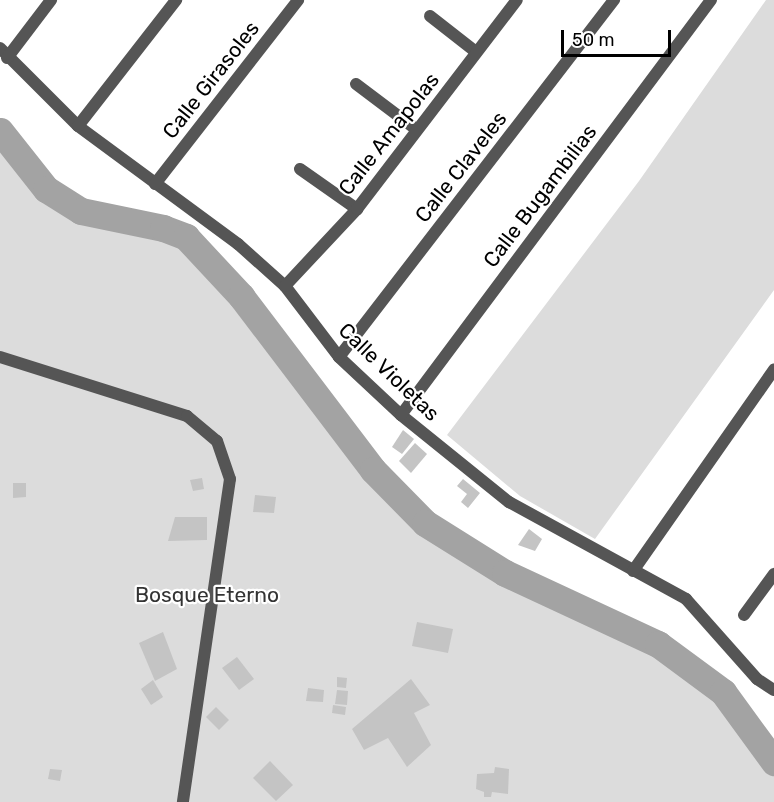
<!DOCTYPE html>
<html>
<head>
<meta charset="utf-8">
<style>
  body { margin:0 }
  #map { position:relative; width:774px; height:802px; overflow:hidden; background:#fff; font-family:Rubik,sans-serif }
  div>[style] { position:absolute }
  .green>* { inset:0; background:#dcdcdc }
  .river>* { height:27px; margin:-13.5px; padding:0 13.5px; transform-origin:13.5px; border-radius:13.5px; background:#a3a3a3 }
  .building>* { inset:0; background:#c4c4c4 }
  .minor>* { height:12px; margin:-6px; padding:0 6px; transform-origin:6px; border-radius:6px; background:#555 }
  span { translate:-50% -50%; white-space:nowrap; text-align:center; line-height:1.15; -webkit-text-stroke:4.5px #fff; paint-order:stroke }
  .street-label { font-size:21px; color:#000 }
  .park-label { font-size:21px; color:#333 }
  .scale { position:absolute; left:561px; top:30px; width:110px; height:27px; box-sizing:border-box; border:3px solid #000; border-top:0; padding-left:8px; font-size:18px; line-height:21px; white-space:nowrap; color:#000; -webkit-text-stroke:4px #fff; paint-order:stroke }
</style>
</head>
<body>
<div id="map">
  <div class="green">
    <div style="clip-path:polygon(766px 0,774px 0,774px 290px,595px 539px,520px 496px,447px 435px,639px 181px)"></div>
    <div style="clip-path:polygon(0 131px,46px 189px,81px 211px,163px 228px,186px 237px,241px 296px,373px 470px,425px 523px,505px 573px,658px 644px,723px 692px,774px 762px,774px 802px,0 802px)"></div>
  </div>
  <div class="river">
    <div style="left:0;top:131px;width:74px;rotate:51.6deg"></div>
    <div style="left:46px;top:189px;width:41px;rotate:32.2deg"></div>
    <div style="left:81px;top:211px;width:84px;rotate:11.7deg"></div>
    <div style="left:163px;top:228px;width:25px;rotate:21deg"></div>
    <div style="left:186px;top:237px;width:81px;rotate:47deg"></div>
    <div style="left:241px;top:296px;width:218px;rotate:52.8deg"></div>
    <div style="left:373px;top:470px;width:74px;rotate:45.5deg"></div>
    <div style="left:425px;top:523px;width:94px;rotate:32deg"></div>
    <div style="left:505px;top:573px;width:169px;rotate:24.9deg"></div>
    <div style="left:658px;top:644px;width:81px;rotate:36.4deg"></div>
    <div style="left:723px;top:692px;width:87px;rotate:53.9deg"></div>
  </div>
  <div class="building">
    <div style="clip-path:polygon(403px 430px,414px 439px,402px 454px,392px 447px)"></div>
    <div style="clip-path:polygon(415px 443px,427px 454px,411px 473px,399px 461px)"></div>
    <div style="clip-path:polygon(202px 478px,204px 489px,193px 491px,190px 480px)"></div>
    <div style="clip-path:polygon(463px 479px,480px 493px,468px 508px,461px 502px,467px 494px,457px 486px)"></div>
    <div style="clip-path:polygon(13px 483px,26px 483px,26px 497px,13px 498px)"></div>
    <div style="clip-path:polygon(255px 495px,276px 497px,274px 513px,253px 512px)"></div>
    <div style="clip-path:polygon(175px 517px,207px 517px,207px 540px,168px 541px)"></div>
    <div style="clip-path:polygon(529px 529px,542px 539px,535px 551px,518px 545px)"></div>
    <div style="clip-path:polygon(417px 622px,453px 629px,448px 653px,412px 646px)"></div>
    <div style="clip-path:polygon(163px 632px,177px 669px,155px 681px,139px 643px)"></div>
    <div style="clip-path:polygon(237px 657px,254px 679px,239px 690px,222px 668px)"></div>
    <div style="clip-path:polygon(337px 677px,347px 678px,346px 688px,337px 687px)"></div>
    <div style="clip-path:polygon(411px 679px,430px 705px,414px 713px,431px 745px,407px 767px,388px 738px,364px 750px,352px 729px)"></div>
    <div style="clip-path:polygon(153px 680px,163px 697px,151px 705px,141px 689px)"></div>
    <div style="clip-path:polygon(308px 688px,324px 690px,323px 702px,306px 701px)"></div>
    <div style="clip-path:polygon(337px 690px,348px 691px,347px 705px,335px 704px)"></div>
    <div style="clip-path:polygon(333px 705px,346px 707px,345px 715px,332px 713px)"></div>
    <div style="clip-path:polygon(216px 707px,229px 720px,219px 730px,206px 717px)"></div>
    <div style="clip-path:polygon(270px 761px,293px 785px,276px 801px,253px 778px)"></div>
    <div style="clip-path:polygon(495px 767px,509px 769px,508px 794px,492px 792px,491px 797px,484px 797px,484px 792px,476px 789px,477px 774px,494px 773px)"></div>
    <div style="clip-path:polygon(50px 769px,62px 770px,60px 781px,48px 779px)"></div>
  </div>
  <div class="minor">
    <div style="left:430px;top:16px;width:58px;rotate:38deg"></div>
    <div style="left:0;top:48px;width:110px;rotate:45deg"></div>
    <div style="left:78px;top:126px;width:199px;rotate:36.4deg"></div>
    <div style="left:238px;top:244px;width:63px;rotate:41.8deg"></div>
    <div style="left:285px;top:286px;width:89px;rotate:52.7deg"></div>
    <div style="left:339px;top:357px;width:85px;rotate:43.1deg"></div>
    <div style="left:401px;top:415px;width:139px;rotate:38.9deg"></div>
    <div style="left:509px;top:502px;width:202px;rotate:28.7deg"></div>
    <div style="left:686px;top:599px;width:107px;rotate:48.4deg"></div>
    <div style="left:757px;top:679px;width:20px;rotate:33deg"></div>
    <div style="left:7px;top:58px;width:73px;rotate:-52.8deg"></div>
    <div style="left:356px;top:84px;width:76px;rotate:37deg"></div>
    <div style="left:78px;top:126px;width:160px;rotate:-52.1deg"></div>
    <div style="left:300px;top:169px;width:70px;rotate:35.1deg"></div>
    <div style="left:155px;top:184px;width:233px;rotate:-52.1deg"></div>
    <div style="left:285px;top:286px;width:105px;rotate:-46.9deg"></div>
    <div style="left:357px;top:209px;width:263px;rotate:-52.6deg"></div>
    <div style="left:0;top:357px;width:196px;rotate:17.5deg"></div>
    <div style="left:187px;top:416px;width:39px;rotate:40deg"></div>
    <div style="left:217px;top:441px;width:40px;rotate:71.1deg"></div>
    <div style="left:230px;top:479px;width:326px;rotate:98.3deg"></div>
    <div style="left:339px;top:357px;width:451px;rotate:-52.4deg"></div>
    <div style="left:401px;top:415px;width:518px;rotate:-53.24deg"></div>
    <div style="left:633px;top:571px;width:246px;rotate:-55deg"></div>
    <div style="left:744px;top:615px;width:51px;rotate:-53.8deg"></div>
  </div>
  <div class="street-label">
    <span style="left:211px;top:80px;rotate:-52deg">Calle Girasoles</span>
    <span style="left:389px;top:134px;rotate:-52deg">Calle Amapolas</span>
    <span style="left:461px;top:167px;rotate:-52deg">Calle Claveles</span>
    <span style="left:540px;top:196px;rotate:-53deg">Calle Bugambilias</span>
    <span style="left:389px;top:372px;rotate:44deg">Calle Violetas</span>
  </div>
  <div class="park-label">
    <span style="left:207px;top:595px">Bosque Eterno</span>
  </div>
  <div class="scale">50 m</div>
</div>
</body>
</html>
